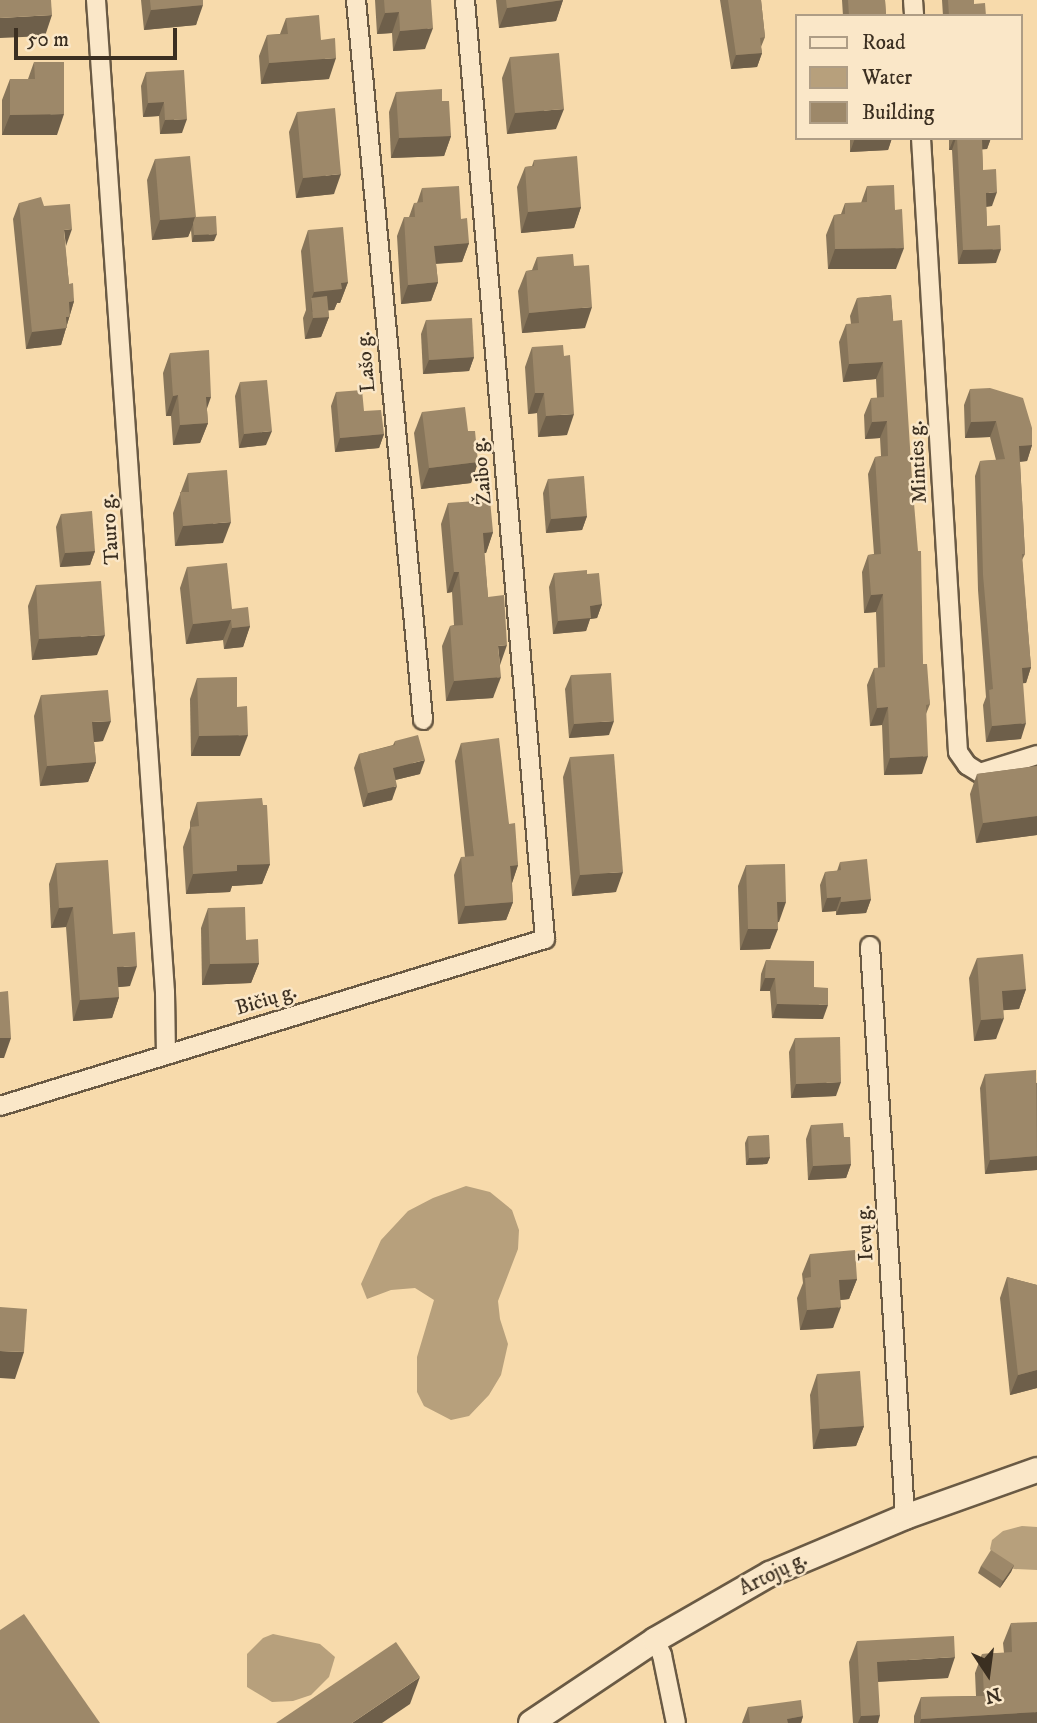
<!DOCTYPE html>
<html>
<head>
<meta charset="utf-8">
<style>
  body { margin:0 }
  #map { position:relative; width:1037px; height:1723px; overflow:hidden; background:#f7daab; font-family:"IM FELL DW Pica",serif }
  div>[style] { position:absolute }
  .water>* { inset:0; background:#b7a07c }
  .roads { filter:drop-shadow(2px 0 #6a5a44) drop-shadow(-2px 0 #6a5a44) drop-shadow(0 2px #6a5a44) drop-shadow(0 -2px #6a5a44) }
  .minor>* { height:18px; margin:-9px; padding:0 9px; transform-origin:9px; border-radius:9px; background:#fae7c8 }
  .secondary>* { height:24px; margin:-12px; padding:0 12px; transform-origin:12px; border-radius:12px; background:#fae7c8 }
  .wall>* { inset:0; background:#87755a }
  .shaded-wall>* { inset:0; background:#6e5f4a }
  .building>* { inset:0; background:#9d8869 }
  span { translate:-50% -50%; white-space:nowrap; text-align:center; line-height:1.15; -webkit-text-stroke:5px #fae7c8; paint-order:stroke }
  .street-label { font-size:21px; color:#3b2f21 }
  .legend { position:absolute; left:795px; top:14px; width:228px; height:126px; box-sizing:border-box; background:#fae7c8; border:2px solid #ae9d85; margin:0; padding:9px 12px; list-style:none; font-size:21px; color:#3b2f21 }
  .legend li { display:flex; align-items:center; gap:14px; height:35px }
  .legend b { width:35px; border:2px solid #ae9d85 }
  .north { position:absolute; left:953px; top:1639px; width:70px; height:70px; -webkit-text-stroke:5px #fae7c8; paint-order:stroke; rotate:167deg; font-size:19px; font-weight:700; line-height:28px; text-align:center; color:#3b2f21 }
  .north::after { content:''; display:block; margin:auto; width:24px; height:32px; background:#3b2f21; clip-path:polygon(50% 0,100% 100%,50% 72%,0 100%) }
  .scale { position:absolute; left:14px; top:28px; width:163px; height:32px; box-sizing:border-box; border:4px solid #3b2f21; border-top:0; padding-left:9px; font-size:21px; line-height:24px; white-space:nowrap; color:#3b2f21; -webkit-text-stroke:5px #fae7c8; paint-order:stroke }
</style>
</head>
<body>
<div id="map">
  <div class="water">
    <div style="clip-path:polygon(466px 1186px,490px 1192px,512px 1210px,519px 1230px,518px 1249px,498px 1301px,500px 1319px,508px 1344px,501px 1375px,489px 1395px,469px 1416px,451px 1420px,424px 1406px,417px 1392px,417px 1357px,434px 1300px,415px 1288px,391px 1290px,367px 1299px,361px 1284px,381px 1240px,408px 1211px,433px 1198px)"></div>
    <div style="clip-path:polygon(1022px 1526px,1037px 1527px,1037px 1570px,1014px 1569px,995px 1557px,990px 1549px,992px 1540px,1003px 1531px)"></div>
    <div style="clip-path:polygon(273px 1634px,320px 1644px,335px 1657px,329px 1677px,311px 1695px,293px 1701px,272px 1702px,247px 1687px,247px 1654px,263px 1638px)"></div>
  </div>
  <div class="roads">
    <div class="minor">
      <div style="left:96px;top:0;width:994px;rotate:86.02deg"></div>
      <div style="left:165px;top:992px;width:63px;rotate:89.1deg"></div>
      <div style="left:356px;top:0;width:723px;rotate:84.68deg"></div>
      <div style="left:913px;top:0;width:16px;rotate:86deg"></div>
      <div style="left:921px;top:138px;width:615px;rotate:86.55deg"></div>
      <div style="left:958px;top:752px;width:16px;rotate:55deg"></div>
      <div style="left:967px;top:765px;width:15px;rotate:32deg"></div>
      <div style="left:980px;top:773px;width:60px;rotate:-17.5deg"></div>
      <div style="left:870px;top:946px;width:572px;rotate:86.49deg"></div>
      <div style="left:0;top:1106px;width:570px;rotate:-17.04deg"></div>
      <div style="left:545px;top:939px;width:942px;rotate:-94.87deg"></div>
      <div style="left:655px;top:1640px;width:17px;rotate:65deg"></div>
      <div style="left:662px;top:1655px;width:69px;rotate:78.4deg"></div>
    </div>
    <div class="secondary">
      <div style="left:531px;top:1723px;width:149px;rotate:-33.8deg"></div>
      <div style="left:655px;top:1640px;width:133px;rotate:-29.9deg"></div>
      <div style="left:770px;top:1574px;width:147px;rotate:-22.9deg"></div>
      <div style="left:905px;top:1517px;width:140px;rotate:-19.6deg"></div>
    </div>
  </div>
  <div class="wall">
    <div style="clip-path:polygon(141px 0,203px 0,196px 25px,144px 30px)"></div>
    <div style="clip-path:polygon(375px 0,431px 0,425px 49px,393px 51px,392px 33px,377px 34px)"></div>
    <div style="clip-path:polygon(496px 0,563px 0,556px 21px,499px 28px)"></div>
    <div style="clip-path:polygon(720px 0,761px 0,765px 37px,761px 47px,762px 53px,757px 67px,731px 69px)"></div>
    <div style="clip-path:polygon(842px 0,885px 0,886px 16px,843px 16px)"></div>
    <div style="clip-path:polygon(942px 0,974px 0,974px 4px,986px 16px,943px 16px)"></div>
    <div style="clip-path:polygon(286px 18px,321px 40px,329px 79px,261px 84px,259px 56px,267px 35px,280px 34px)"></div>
    <div style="clip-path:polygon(510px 57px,556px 129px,507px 134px,502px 78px)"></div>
    <div style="clip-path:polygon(34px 62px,57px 135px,2px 135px,2px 100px,10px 79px,28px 79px)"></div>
    <div style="clip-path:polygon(146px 72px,182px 133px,160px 134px,159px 116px,143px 117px,141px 86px)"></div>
    <div style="clip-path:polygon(396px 92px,442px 101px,451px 136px,444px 156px,391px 158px,389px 112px)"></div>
    <div style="clip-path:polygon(297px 112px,334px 194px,296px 198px,289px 132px)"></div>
    <div style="clip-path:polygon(850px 138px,892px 138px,888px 150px,850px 152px)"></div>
    <div style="clip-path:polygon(949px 138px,991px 138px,987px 149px,982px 149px,983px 170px,992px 206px,986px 207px,987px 226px,996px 263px,958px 264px,952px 150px,949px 150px)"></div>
    <div style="clip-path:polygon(155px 159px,195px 217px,214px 241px,192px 242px,191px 230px,188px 237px,152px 240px,147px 180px)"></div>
    <div style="clip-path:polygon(534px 160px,581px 207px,574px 228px,521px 233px,517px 187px,525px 167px,532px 166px)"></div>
    <div style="clip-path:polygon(867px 186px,895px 210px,896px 269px,828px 269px,826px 235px,834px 215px,841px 214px,845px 203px,861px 203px)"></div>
    <div style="clip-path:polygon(422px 188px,461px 219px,469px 243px,462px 262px,436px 264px,438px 282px,431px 301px,401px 304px,397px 236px,404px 217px,409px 217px,414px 203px,417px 203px)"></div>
    <div style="clip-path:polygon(19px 203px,44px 206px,65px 246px,69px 284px,74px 301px,61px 345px,26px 349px,13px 219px)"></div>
    <div style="clip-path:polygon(308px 230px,348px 282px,340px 303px,337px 303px,334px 310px,328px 310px,329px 317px,321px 337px,305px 339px,303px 318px,306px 310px,301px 251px)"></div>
    <div style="clip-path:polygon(537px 257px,574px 266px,585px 328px,522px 333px,518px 291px,526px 271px,532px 270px)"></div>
    <div style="clip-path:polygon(891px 295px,923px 664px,930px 704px,926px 714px,922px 774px,884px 775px,882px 725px,870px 726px,867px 685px,874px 668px,878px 668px,876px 612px,864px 613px,862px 572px,868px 555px,874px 554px,868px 474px,875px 457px,881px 456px,880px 438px,865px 439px,864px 415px,871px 398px,877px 398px,876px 379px,843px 382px,839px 342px,846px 324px,851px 324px,850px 316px,857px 298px)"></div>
    <div style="clip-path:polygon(426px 320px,474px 357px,469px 371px,423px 374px,421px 334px)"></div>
    <div style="clip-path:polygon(532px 347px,567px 435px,538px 437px,537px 413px,528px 414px,525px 367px)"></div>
    <div style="clip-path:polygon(170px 353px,207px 410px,208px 423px,200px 443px,173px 445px,171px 416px,166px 416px,163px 373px)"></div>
    <div style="clip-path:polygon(240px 382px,266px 445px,239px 448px,235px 396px)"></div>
    <div style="clip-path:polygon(970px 389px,1032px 445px,1027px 461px,1020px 462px,1025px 554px,1022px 560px,1031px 667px,1026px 683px,1023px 683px,1021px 739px,986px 742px,983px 705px,986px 697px,978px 590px,975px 476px,980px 461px,996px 460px,990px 437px,965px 438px,964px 405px)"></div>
    <div style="clip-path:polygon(336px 392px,364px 411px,384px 434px,379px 448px,335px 452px,331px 406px)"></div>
    <div style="clip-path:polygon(422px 412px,468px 431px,478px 462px,471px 483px,421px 489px,414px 433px)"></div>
    <div style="clip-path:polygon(188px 473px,223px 543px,175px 546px,173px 513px)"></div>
    <div style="clip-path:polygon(548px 479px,587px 516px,582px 530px,546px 533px,543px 493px)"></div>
    <div style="clip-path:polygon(448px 503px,493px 532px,486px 553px,484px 553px,488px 597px,500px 665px,493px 698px,446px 701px,442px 646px,450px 626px,454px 625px,452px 592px,447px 593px,441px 524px)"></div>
    <div style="clip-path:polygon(61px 514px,95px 551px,90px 565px,60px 567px,56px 527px)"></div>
    <div style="clip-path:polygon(187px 567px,250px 626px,243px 647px,224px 649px,223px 640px,186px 644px,180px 588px)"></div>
    <div style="clip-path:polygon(554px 573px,587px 574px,602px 604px,597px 618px,590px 619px,586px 631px,553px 634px,549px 587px)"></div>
    <div style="clip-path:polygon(36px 585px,97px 655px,32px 660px,28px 606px)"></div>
    <div style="clip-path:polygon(571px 675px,609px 735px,569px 738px,565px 689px)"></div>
    <div style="clip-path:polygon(197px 678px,237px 707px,240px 756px,191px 756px,190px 699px)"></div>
    <div style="clip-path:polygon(41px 695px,103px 741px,94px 742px,96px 762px,88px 782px,40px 786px,34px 716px)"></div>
    <div style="clip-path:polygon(395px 741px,420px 774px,395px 780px,392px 800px,363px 807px,354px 768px,359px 754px,393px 745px)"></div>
    <div style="clip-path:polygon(461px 743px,509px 824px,518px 865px,512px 883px,513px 902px,506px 920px,458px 924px,454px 875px,461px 857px,465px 857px,455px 761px)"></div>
    <div style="clip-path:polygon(570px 757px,616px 892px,572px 896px,563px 777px)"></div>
    <div style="clip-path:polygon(1037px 766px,1037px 835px,976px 843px,970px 794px,977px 774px)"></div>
    <div style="clip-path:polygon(197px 802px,270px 864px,262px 884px,232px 886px,230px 892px,186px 894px,183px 847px,190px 828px,190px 822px)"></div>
    <div style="clip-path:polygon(840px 862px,871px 899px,866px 913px,836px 915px,836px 911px,822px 912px,820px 885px,825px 872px,837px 871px)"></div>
    <div style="clip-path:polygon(56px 863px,113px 934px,130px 986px,118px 987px,119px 997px,112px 1018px,73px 1021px,66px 927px,51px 928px,49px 884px)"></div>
    <div style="clip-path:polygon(746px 865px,779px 922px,778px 922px,770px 949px,740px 950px,738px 886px)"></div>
    <div style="clip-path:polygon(208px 908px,246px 940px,259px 963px,251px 983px,202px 985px,201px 928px)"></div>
    <div style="clip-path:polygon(977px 958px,1026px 989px,1019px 1009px,1003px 1010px,996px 1039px,974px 1041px,969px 978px)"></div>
    <div style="clip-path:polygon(766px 960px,814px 987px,823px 1019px,772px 1018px,770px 991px,760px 991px,761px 974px)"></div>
    <div style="clip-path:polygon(795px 1038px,836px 1096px,791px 1098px,789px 1052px)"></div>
    <div style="clip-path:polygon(985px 1074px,1037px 1083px,1037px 1170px,985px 1174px,980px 1088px)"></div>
    <div style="clip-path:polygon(811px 1125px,844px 1137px,851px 1164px,846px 1178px,808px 1180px,806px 1139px)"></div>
    <div style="clip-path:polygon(748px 1136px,770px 1157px,767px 1164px,746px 1165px,745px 1143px)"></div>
    <div style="clip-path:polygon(810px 1254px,857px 1279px,849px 1299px,840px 1300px,833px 1328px,800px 1330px,797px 1298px,803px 1283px,802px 1274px)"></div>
    <div style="clip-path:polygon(1007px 1277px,1037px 1285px,1037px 1388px,1010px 1395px,1000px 1298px)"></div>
    <div style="clip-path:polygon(817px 1374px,864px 1426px,856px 1446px,813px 1449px,810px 1395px)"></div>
    <div style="clip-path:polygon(1014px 1565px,1011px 1572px,1000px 1588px,978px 1573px,981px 1566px)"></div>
    <div style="clip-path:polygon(1011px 1623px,1037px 1723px,914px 1723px,914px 1716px,921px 1697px,976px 1696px,975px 1673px,982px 1654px,1004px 1653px,1003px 1643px)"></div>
    <div style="clip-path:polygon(857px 1641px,948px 1678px,878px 1682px,878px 1723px,853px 1723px,849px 1662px)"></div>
    <div style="clip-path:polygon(748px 1707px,803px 1716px,801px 1723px,742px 1723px)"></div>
  </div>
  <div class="shaded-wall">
    <div style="clip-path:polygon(563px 0,556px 21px,499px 28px,507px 8px)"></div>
    <div style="clip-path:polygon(203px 5px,196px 25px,144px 30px,151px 10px)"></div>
    <div style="clip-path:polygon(399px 12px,392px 33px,377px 34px,385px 13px)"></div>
    <div style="clip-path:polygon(52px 15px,45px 36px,0 38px,0 18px)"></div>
    <div style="clip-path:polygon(433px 28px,425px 49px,393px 51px,400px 31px)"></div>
    <div style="clip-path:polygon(762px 53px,757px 67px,731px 69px,736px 55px)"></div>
    <div style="clip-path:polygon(336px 58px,329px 79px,261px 84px,269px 63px)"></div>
    <div style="clip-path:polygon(164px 102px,159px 116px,143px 117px,148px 103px)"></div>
    <div style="clip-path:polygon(564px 109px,556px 129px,507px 134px,515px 113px)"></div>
    <div style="clip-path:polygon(64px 114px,57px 135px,2px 135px,10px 115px)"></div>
    <div style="clip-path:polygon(187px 119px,182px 133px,160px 134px,165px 120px)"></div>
    <div style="clip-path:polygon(451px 136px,444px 156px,391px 158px,399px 138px)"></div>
    <div style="clip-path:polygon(855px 138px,892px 138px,888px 150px,850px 152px)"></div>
    <div style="clip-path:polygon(954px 138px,956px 138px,952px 150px,949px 150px)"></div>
    <div style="clip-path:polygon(981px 138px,991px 138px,987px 149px,977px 150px)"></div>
    <div style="clip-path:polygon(341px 174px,334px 194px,296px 198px,303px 178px)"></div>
    <div style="clip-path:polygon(997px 192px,992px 206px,981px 207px,986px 193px)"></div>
    <div style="clip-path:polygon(581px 207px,574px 228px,521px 233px,528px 212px)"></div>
    <div style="clip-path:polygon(196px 217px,188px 237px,152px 240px,160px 220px)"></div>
    <div style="clip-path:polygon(72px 229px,66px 246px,64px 230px)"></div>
    <div style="clip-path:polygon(217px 234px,214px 241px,192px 242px,194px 235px)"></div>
    <div style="clip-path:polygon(469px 243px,462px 262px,427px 264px,434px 246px)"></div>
    <div style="clip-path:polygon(904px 248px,896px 269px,828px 269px,835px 249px)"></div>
    <div style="clip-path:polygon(1001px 249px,996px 263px,958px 264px,963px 250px)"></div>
    <div style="clip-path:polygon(348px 282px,340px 303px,337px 303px,334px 310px,312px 312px,311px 300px,314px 292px,341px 283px)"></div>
    <div style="clip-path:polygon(438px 282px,431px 301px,401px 304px,408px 285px)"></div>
    <div style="clip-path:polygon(74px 301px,61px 345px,26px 349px,32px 332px,69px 302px)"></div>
    <div style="clip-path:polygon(592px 307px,585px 328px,522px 333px,529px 313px)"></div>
    <div style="clip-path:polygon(329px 317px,321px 337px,305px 339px,313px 318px)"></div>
    <div style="clip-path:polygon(474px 357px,469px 371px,423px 374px,429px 360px)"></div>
    <div style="clip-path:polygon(883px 362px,876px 379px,843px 382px,849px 364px)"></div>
    <div style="clip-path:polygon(535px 393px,544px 393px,537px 413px,528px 414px)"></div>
    <div style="clip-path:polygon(178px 395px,171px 416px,166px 416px,173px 396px)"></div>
    <div style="clip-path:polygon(206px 397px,211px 397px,204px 417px)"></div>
    <div style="clip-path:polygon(574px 414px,567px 435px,538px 437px,546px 416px)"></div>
    <div style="clip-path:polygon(887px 421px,880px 438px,865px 439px,872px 422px)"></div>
    <div style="clip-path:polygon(996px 421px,990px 437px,965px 438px,971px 422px)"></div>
    <div style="clip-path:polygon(208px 423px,200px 443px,173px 445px,180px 425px)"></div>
    <div style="clip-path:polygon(272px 431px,266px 445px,239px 448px,244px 434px)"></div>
    <div style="clip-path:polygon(384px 434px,379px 448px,335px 452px,340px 438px)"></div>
    <div style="clip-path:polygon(1032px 445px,1027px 461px,1013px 462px,1019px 446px)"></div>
    <div style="clip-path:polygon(478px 462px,471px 483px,421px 489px,429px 468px)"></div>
    <div style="clip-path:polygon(587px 516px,582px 530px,546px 533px,551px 519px)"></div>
    <div style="clip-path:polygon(231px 522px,223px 543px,175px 546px,183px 526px)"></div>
    <div style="clip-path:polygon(493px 532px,486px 553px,475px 554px,483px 533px)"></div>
    <div style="clip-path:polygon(95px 551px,90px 565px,60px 567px,65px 553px)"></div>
    <div style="clip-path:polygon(454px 572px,459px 572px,452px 592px,447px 593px)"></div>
    <div style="clip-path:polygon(883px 594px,876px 612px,864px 613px,871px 595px)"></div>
    <div style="clip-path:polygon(602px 604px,597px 618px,590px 619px,586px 631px,553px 634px,558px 621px,590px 606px)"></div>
    <div style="clip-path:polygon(231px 620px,223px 640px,186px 644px,193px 624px)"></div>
    <div style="clip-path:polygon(250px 626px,243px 647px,224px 649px,232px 628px)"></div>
    <div style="clip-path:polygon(105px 635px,97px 655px,32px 660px,39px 639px)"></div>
    <div style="clip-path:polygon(507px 645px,500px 665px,498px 646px)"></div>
    <div style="clip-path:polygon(1031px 667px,1026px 683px,1016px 684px,1022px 668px)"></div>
    <div style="clip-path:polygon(501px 677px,493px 698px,446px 701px,454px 681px)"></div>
    <div style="clip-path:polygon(888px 707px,882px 725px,870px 726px,877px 708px)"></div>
    <div style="clip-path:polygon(111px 721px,103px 741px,85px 743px,92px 722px)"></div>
    <div style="clip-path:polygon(614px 721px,609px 735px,569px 738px,574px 724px)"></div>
    <div style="clip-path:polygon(1026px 723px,1021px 739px,986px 742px,992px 726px)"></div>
    <div style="clip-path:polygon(248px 735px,240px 756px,191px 756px,199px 736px)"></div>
    <div style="clip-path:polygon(928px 756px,922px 774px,884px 775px,890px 758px)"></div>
    <div style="clip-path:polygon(425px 760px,420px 774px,387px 782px,393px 768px)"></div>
    <div style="clip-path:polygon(96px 762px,88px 782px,40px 786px,47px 766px)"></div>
    <div style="clip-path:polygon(397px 786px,392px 800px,363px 807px,368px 793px)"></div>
    <div style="clip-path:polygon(1037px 816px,1037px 835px,976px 843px,983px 823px)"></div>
    <div style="clip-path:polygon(270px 864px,262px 884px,232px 886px,230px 892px,186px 894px,193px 874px,237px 865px)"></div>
    <div style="clip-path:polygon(518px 865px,512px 883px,510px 866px)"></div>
    <div style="clip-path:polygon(623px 872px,616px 892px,572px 896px,580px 875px)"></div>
    <div style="clip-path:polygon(841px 897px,836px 911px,822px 912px,827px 898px)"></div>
    <div style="clip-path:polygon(871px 899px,866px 913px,836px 915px,841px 902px)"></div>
    <div style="clip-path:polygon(513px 902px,506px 920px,458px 924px,465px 906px)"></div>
    <div style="clip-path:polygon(777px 902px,786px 902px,779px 922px,770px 923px)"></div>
    <div style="clip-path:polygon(73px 907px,66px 927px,51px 928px,59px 908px)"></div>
    <div style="clip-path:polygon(748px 929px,778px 929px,770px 949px,740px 950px)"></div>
    <div style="clip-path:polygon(259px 963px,251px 983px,202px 985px,210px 964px)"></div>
    <div style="clip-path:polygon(137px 966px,130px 986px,109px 988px,117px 967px)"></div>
    <div style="clip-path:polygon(765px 978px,775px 978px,770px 991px,760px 991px)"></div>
    <div style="clip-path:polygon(1026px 989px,1019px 1009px,994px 1011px,1002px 991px)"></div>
    <div style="clip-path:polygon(119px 997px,112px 1018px,73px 1021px,80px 1000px)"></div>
    <div style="clip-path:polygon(777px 1004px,828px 1005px,823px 1019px,772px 1018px)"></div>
    <div style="clip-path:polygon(1004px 1018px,996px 1039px,974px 1041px,981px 1020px)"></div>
    <div style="clip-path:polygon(0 1038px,11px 1038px,4px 1058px,0 1058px)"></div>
    <div style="clip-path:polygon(841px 1082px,836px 1096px,791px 1098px,796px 1084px)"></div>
    <div style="clip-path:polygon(1037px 1156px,1037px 1170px,985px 1174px,990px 1160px)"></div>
    <div style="clip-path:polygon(770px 1157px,767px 1164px,746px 1165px,749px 1158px)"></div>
    <div style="clip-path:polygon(851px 1164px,846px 1178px,808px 1180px,813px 1166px)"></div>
    <div style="clip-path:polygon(857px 1279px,849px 1299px,831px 1301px,839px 1280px)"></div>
    <div style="clip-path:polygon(841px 1307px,833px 1328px,800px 1330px,807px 1310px)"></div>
    <div style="clip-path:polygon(0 1351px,24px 1352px,15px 1379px,0 1378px)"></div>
    <div style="clip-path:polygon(1037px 1370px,1037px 1388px,1010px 1395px,1018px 1375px)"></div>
    <div style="clip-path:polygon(864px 1426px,856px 1446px,813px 1449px,820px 1429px)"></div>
    <div style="clip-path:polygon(1014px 1565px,1011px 1572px,1000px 1588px,1003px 1581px)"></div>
    <div style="clip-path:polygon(955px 1657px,948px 1678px,870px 1682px,877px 1662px)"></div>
    <div style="clip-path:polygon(420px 1677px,410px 1704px,382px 1723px,352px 1723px)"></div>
    <div style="clip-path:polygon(1037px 1712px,1037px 1723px,920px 1723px,921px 1719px)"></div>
    <div style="clip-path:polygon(880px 1715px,878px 1723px,858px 1723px,861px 1716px)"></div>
    <div style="clip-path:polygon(803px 1716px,801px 1723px,786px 1723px,787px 1719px)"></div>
  </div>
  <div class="building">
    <div style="clip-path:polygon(0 0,51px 0,52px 15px,0 18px)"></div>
    <div style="clip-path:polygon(150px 0,203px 0,203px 5px,151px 10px)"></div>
    <div style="clip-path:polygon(384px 0,431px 0,433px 28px,400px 31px,399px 12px,385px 13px)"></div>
    <div style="clip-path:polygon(506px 0,563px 0,507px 8px)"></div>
    <div style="clip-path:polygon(728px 0,761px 0,765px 37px,760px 38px,762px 53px,736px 55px)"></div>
    <div style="clip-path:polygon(848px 0,885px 0,886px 16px,849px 16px)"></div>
    <div style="clip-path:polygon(948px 0,974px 0,974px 4px,985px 3px,986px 16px,949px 16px)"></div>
    <div style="clip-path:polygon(319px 15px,321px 40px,335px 38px,336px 58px,269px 63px,267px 35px,288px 34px,286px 18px)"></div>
    <div style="clip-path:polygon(559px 53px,564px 109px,515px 113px,510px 57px)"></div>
    <div style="clip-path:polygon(34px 62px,64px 62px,64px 114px,10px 115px,10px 79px,35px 79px)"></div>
    <div style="clip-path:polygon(184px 70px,187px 119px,165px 120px,164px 102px,148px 103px,146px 72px)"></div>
    <div style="clip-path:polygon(442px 89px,442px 101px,449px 101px,451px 136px,399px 138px,396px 92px)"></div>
    <div style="clip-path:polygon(335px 108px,341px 174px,303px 178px,297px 112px)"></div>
    <div style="clip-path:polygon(957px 138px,982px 138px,983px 170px,996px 169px,997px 192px,986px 193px,987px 226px,1000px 225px,1001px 249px,963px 250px)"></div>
    <div style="clip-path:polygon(190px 156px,196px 217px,160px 220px,155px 159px)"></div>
    <div style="clip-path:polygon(577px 156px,581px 207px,528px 212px,525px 167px,534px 166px,534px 160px)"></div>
    <div style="clip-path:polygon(894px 185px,895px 210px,902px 209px,904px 248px,835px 249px,834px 215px,845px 214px,845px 203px,867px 202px,867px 186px)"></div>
    <div style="clip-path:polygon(459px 186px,461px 219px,467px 218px,469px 243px,434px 246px,438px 282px,408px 285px,404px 217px,415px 217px,414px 203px,423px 202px,422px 188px)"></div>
    <div style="clip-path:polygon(41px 197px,44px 206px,70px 204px,72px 229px,64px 230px,69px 284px,73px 283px,74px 301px,69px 302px,70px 317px,66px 317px,67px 328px,32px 332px,19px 203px)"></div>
    <div style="clip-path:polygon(216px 216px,217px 234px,194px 235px,193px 223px,195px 217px)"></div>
    <div style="clip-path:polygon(343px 227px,348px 282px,341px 283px,342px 289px,314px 292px,308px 230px)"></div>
    <div style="clip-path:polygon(573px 254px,574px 266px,589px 265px,592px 307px,529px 313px,526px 271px,538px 270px,537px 257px)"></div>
    <div style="clip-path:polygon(891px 295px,893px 321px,902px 320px,912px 479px,918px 551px,921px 551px,923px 664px,927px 664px,930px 704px,926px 705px,928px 756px,890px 758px,888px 707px,877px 708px,874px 668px,885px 667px,883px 594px,871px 595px,868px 555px,881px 554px,875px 457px,888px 456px,887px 421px,872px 422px,871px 398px,884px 397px,883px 362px,849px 364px,846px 324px,859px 323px,857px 298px)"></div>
    <div style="clip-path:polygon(327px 296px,329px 317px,313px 318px,311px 298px)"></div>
    <div style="clip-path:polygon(472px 318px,474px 357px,429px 360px,426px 320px)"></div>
    <div style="clip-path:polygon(563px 345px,564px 356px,570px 355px,574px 414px,546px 416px,544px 393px,535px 393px,532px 347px)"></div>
    <div style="clip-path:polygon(209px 350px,211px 397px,206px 397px,208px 423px,180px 425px,178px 395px,173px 396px,170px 353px)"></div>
    <div style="clip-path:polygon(267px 380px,272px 431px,244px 434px,240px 382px)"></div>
    <div style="clip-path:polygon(990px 388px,1023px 398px,1032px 428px,1032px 445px,1019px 446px,1025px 554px,1022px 554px,1031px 667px,1022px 668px,1026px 723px,992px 726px,989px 690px,993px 689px,983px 575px,980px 461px,1005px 459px,996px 421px,971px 422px,970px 389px)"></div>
    <div style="clip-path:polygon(362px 390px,364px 411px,381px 410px,384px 434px,340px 438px,336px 392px)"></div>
    <div style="clip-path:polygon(465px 407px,468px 431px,475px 431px,478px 462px,429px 468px,422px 412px)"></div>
    <div style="clip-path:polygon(227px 470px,231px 522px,183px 526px,180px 492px,189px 492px,188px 473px)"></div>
    <div style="clip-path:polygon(584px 476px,587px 516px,551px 519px,548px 479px)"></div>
    <div style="clip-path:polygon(490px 500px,493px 532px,483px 533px,488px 597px,504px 595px,507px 645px,498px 646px,501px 677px,454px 681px,450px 626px,463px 625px,459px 572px,454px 572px,448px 503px)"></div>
    <div style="clip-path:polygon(92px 511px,95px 551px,65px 553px,61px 514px)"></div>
    <div style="clip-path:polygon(227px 563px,232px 609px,248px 607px,250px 626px,232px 628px,231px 620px,193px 624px,187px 567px)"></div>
    <div style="clip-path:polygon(587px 570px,587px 574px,599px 573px,602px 604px,590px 606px,591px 618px,558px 621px,554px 573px)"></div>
    <div style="clip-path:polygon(101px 581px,105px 635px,39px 639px,36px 585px)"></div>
    <div style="clip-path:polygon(611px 673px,614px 721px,574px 724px,571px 675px)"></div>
    <div style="clip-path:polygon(237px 677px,237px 707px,247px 706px,248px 735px,199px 736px,197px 678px)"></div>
    <div style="clip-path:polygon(108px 690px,111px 721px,92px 722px,96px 762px,47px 766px,41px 695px)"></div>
    <div style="clip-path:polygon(418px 735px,425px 760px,393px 768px,397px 786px,368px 793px,359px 754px,395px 745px,395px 741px)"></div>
    <div style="clip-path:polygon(499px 738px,509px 824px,515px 823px,518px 865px,510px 866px,513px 902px,465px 906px,461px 857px,474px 856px,461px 743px)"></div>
    <div style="clip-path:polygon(614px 754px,623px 872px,580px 875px,570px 757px)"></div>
    <div style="clip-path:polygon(1037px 766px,1037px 816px,983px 823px,977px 774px)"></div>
    <div style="clip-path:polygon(262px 798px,263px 805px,267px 805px,270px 864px,237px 865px,237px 871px,193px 874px,191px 827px,199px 826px,197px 802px)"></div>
    <div style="clip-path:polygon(867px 859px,871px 899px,841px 902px,841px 897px,827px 898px,825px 872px,841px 870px,840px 862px)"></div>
    <div style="clip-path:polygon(108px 860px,113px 934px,135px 932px,137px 966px,117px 967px,119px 997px,80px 1000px,73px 907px,59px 908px,56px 863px)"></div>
    <div style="clip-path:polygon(785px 864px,786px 902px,777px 902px,778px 929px,748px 929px,746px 865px)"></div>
    <div style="clip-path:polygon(245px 907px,246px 940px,258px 939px,259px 963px,210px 964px,208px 908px)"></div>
    <div style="clip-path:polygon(1023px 954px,1026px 989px,1002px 991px,1004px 1018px,981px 1020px,977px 958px)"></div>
    <div style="clip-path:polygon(766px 960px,814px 961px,814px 987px,828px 988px,828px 1005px,777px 1004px,775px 978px,765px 978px)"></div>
    <div style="clip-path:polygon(8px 991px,11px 1038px,0 1038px,0 992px)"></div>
    <div style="clip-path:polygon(840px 1037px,841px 1082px,796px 1084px,795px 1038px)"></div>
    <div style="clip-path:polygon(1036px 1070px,1037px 1156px,990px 1160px,985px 1074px)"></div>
    <div style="clip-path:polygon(843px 1123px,844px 1137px,850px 1137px,851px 1164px,813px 1166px,811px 1125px)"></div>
    <div style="clip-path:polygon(769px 1135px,770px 1157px,749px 1158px,748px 1136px)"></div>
    <div style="clip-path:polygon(855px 1250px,857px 1279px,839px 1280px,841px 1307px,807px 1310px,805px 1278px,811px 1277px,810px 1254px)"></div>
    <div style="clip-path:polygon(1007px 1277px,1037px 1285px,1037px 1370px,1018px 1375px)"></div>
    <div style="clip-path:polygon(0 1307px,27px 1309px,24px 1352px,0 1351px)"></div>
    <div style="clip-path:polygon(860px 1371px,864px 1426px,820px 1429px,817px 1374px)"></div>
    <div style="clip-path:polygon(991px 1550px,1014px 1565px,1003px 1581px,981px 1566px)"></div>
    <div style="clip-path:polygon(24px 1614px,100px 1723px,0 1723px,0 1630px)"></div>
    <div style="clip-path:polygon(1037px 1622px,1037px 1712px,921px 1719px,921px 1697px,984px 1696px,982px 1654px,1012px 1652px,1011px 1623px)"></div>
    <div style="clip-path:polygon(954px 1636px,955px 1657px,877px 1662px,880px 1715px,861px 1716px,857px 1641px)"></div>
    <div style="clip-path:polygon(396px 1642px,420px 1677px,352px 1723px,276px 1723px)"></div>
    <div style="clip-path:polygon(801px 1700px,803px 1716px,787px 1719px,788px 1723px,750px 1723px,748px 1707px)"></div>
  </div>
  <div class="street-label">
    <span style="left:366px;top:362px;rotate:-95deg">Lašo g.</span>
    <span style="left:918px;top:462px;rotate:-93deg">Minties g.</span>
    <span style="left:482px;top:471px;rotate:-95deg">Žaibo g.</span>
    <span style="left:110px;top:529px;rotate:-94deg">Tauro g.</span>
    <span style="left:266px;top:1000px;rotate:-17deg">Bičių g.</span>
    <span style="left:865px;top:1233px;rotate:-93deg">Ievų g.</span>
    <span style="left:773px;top:1574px;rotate:-26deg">Artojų g.</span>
  </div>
  <ul class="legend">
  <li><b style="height:9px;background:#fae7c8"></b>Road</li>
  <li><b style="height:19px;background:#b7a07c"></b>Water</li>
  <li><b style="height:19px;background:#9d8869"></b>Building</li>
  </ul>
  <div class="north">N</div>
  <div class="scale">50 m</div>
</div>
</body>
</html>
